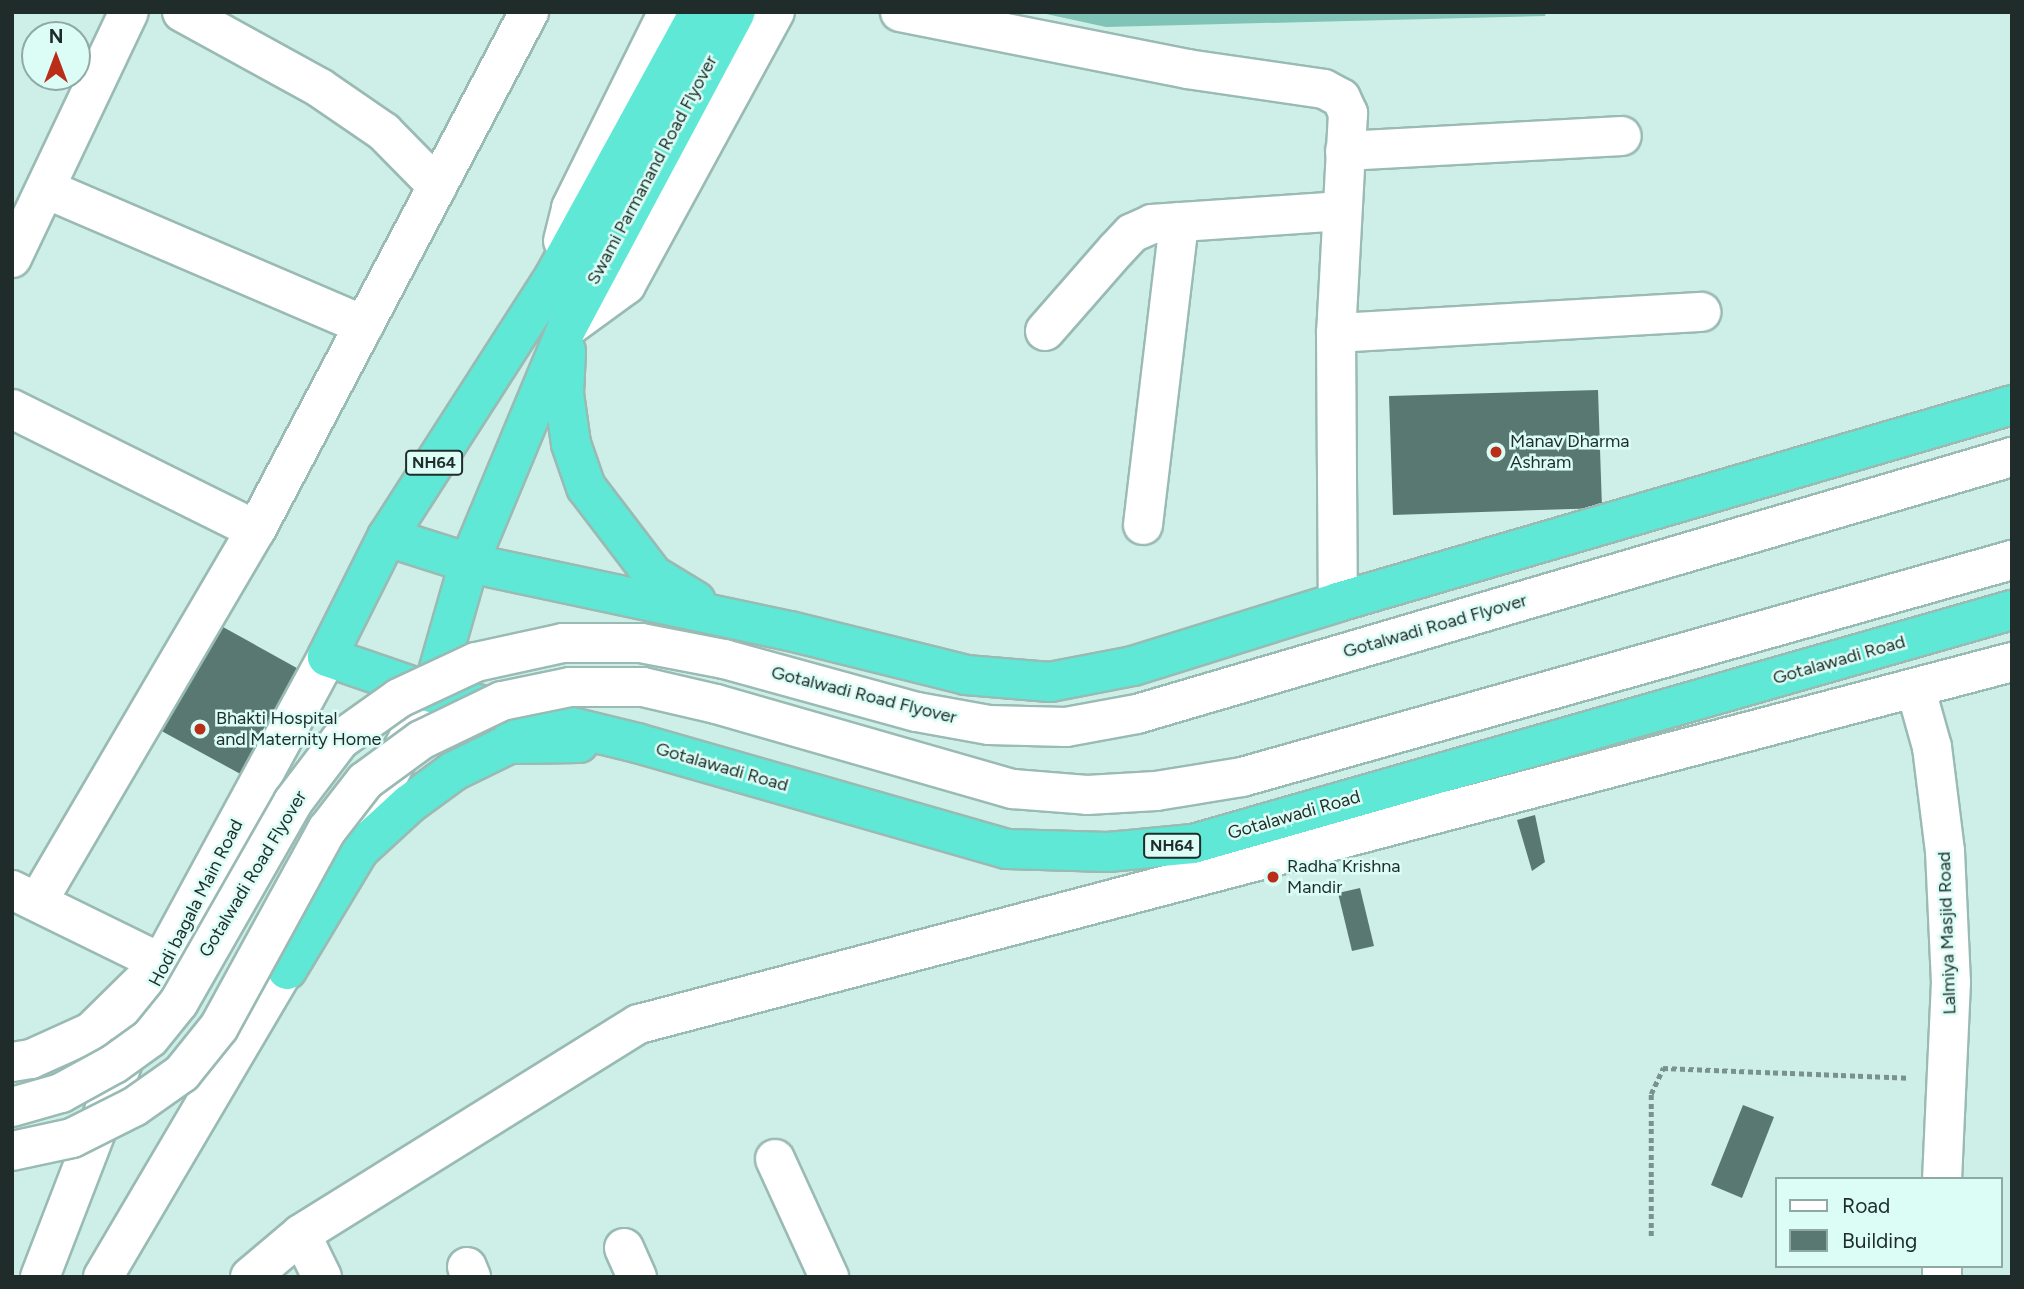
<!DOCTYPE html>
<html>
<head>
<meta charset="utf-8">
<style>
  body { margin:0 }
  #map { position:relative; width:2024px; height:1289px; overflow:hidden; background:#ceefe8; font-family:Figtree,sans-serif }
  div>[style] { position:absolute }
  .green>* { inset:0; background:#80c4b7 }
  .building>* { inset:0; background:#5a7872 }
  .path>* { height:4.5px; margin-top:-2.25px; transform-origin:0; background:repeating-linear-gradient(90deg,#7a928d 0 5px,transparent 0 8.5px) }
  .roads { filter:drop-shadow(2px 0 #9abab4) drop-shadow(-2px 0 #9abab4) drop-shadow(0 2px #9abab4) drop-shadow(0 -2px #9abab4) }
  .minor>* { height:38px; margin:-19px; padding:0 19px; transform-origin:19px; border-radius:19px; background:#fff }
  .tertiary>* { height:38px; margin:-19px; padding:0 19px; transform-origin:19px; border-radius:19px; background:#fff }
  .secondary>* { height:38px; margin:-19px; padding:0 19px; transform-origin:19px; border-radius:19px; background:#fff }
  .trunk>* { height:38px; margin:-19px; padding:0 19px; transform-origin:19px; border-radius:19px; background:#5fe8d6 }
  .bridges { filter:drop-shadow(2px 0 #9abab4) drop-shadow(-2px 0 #9abab4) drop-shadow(0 2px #9abab4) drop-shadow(0 -2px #9abab4) }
  .secondary-bridge>* { height:38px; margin:-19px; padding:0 19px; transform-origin:19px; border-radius:19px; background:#fff }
  .dots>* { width:19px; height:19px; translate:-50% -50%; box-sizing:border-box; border:4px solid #dbfdf5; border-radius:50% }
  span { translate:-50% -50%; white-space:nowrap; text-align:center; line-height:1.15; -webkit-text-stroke:5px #dbfdf5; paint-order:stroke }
  .shield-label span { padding:2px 5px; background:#dbfdf5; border:2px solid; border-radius:5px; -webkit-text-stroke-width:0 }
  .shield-label { font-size:16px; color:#1f2c29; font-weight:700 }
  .street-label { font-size:18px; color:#1f2c29 }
  .poi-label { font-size:18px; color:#1f2c29 }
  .left { translate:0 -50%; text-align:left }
  .frame { position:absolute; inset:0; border:14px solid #1f2c29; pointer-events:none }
  .legend { position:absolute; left:1775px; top:1177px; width:228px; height:91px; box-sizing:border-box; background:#dbfdf5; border:2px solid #90a9a3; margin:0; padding:9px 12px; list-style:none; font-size:21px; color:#1f2c29 }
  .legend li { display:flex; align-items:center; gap:14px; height:35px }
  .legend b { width:35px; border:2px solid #90a9a3 }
  .north { position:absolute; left:21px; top:21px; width:70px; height:70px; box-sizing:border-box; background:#dbfdf5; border:2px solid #90a9a3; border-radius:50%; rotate:0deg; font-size:19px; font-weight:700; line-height:28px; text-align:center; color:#1f2c29 }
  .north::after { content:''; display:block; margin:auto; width:24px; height:32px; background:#b92d19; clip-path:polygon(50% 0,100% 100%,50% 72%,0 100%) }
</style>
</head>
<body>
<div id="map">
  <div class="green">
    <div style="clip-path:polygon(1037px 12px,1546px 12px,1545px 16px,1106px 27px)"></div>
  </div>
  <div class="building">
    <div style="clip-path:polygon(1598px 390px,1602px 508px,1393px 515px,1389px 396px)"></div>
    <div style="clip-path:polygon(214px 622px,304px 672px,246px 777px,156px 728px)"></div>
    <div style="clip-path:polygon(1535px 815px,1545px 862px,1532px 871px,1517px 820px)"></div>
    <div style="clip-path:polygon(1360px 888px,1374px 946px,1352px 951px,1338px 893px)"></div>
    <div style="clip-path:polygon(1743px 1105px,1774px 1117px,1742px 1198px,1711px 1185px)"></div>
  </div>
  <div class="path">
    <div style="left:1651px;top:1236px;width:142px;rotate:-90deg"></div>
    <div style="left:1651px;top:1094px;width:29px;rotate:-65deg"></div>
    <div style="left:1663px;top:1068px;width:245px;rotate:2.3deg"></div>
  </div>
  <div class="roads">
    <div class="minor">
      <div style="left:182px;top:12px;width:158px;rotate:28.8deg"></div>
      <div style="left:320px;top:88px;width:78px;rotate:34.5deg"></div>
      <div style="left:384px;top:132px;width:76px;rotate:45.5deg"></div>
      <div style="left:900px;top:12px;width:293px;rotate:11.2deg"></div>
      <div style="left:1187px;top:69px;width:138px;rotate:8.3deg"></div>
      <div style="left:1324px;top:89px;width:19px;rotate:28deg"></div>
      <div style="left:1341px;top:98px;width:17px;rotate:65deg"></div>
      <div style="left:1348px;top:113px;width:220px;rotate:93.1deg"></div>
      <div style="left:1336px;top:333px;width:269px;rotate:89.6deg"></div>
      <div style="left:1345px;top:151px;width:277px;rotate:-3.1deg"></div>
      <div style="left:46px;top:189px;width:346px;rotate:23.2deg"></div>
      <div style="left:12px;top:258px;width:272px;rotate:-64.6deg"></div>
      <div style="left:1045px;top:331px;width:108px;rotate:-48.8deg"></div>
      <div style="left:1116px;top:250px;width:23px;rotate:-47deg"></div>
      <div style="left:1132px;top:233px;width:22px;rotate:-24deg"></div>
      <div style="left:1152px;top:224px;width:190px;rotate:-3.9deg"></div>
      <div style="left:1336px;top:333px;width:366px;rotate:-3.3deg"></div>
      <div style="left:12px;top:409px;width:272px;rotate:26.4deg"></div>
      <div style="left:1143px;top:525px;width:305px;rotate:-83.2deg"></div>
      <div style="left:1916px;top:690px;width:59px;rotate:74.3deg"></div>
      <div style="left:1932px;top:747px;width:105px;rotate:82.9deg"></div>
      <div style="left:1945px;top:851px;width:131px;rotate:87.4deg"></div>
      <div style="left:1951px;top:982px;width:197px;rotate:92.6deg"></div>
      <div style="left:12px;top:890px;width:166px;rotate:26.1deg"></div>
      <div style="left:38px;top:901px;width:430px;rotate:-59.6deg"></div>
      <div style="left:256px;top:530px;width:586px;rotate:-62.21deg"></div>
      <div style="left:775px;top:1159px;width:130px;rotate:65.4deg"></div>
      <div style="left:301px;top:1234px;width:48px;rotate:64deg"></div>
      <div style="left:624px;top:1248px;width:32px;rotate:66deg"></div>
      <div style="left:1942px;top:1266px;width:11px;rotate:90deg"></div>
      <div style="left:467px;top:1267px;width:11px;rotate:68deg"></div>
    </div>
    <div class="tertiary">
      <div style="left:563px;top:241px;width:34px;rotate:-76deg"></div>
      <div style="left:571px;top:208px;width:219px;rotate:-63.7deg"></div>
      <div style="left:567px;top:328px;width:73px;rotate:-36.1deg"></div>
      <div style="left:626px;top:285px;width:311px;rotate:-61.4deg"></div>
      <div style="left:250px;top:1277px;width:67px;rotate:-40.1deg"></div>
      <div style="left:301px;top:1234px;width:398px;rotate:-31.9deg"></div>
      <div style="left:639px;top:1024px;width:1420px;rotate:-14.77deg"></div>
    </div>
    <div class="secondary">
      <div style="left:342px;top:864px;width:193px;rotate:-62.2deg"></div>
      <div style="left:12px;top:1062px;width:19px;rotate:-9deg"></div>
      <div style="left:31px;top:1059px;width:66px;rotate:-24.2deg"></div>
      <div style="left:91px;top:1032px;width:84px;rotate:-44.5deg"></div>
      <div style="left:40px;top:1277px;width:337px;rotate:-68.9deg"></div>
      <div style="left:161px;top:963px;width:348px;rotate:-61.5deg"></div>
      <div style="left:103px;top:1277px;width:392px;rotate:-59.5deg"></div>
    </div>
    <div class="trunk">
      <div style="left:699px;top:12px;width:302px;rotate:118.7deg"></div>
      <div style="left:554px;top:277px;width:309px;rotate:122.7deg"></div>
      <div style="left:387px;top:537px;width:134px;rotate:116.6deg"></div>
      <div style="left:327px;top:657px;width:111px;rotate:18.9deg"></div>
      <div style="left:432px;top:693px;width:211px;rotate:13.7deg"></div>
      <div style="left:637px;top:743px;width:385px;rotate:16deg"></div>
      <div style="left:1007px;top:849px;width:101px;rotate:1.7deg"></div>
      <div style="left:1108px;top:852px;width:85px;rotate:-5.4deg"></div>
      <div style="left:1193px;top:844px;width:852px;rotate:-15.95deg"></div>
      <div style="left:566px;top:351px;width:43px;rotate:92.7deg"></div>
      <div style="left:564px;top:394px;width:50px;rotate:82deg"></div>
      <div style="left:571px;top:444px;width:46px;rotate:70.8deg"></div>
      <div style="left:586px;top:487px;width:111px;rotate:52.7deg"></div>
      <div style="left:653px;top:575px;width:50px;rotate:31.2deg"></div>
      <div style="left:387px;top:537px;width:86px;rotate:17.6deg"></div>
      <div style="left:469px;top:563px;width:328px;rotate:12deg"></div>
      <div style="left:790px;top:631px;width:181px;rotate:14deg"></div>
      <div style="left:966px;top:675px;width:84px;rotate:4.8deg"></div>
      <div style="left:1050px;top:682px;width:85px;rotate:-10.9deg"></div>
      <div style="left:1133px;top:666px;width:215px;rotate:-17.3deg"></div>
      <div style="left:1338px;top:602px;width:702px;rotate:-16.29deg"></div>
      <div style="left:432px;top:693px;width:135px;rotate:-74.1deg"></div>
      <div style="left:469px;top:563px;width:255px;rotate:-67.4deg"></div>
      <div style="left:567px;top:328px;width:358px;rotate:-61.9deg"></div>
      <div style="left:287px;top:970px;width:140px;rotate:-59deg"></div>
      <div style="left:359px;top:850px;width:68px;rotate:-42.6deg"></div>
      <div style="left:409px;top:804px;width:56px;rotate:-36.3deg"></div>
      <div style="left:454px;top:771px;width:61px;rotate:-26.1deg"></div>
      <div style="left:509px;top:744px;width:70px;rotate:-0.8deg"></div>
    </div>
  </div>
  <div class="bridges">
    <div class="secondary-bridge">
      <div style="left:12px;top:1107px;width:51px;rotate:-15.9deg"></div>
      <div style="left:61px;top:1093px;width:60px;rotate:-28.7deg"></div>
      <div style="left:114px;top:1064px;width:44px;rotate:-35.8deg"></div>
      <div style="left:150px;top:1038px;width:46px;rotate:-51.1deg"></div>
      <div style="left:179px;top:1002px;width:230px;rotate:-60.3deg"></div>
      <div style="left:293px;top:802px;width:78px;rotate:-52.8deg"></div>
      <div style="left:340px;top:740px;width:72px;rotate:-35.4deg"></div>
      <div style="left:399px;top:698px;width:85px;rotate:-25.1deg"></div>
      <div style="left:476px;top:662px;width:89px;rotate:-12.3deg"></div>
      <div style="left:563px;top:643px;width:78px"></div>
      <div style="left:641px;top:643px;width:85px;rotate:10.9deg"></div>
      <div style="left:724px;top:659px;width:200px;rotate:15.4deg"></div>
      <div style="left:917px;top:712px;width:73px;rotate:10.2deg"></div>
      <div style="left:989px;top:725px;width:77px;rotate:1.5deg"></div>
      <div style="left:1066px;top:727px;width:72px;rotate:-10.4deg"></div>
      <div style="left:1137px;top:714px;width:912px;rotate:-16.37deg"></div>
      <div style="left:12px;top:1151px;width:61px;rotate:-12.2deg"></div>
      <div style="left:72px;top:1138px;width:69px;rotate:-26.6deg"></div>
      <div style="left:134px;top:1107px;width:59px;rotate:-35.3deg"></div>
      <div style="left:182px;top:1073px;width:59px;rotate:-51.2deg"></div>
      <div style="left:219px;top:1027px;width:225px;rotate:-61.3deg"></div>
      <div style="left:327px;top:830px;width:62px;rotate:-52.2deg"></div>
      <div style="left:365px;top:781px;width:69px;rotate:-36.2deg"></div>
      <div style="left:421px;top:740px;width:90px;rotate:-25.7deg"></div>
      <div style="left:502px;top:701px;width:69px;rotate:-11.6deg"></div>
      <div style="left:570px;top:687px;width:73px"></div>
      <div style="left:643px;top:687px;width:75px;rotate:13.1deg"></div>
      <div style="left:716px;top:704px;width:309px;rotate:16deg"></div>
      <div style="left:1013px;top:789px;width:74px;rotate:4.6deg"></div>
      <div style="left:1087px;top:795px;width:69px;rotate:-3.3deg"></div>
      <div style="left:1156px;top:791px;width:87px;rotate:-9.2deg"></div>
      <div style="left:1242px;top:777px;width:800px;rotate:-15.74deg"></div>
    </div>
  </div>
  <div class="dots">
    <div style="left:1496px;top:452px;background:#b92d19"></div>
    <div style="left:200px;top:729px;background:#b92d19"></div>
    <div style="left:1273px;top:877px;background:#b92d19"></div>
  </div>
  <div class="shield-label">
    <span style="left:434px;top:463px">NH64</span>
    <span style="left:1172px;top:846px">NH64</span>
  </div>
  <div class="street-label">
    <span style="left:652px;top:170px;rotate:-62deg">Swami Parmanand Road Flyover</span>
    <span style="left:1435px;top:626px;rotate:-16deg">Gotalwadi Road Flyover</span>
    <span style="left:1839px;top:660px;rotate:-16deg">Gotalawadi Road</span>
    <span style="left:864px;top:695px;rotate:14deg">Gotalwadi Road Flyover</span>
    <span style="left:722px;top:767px;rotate:16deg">Gotalawadi Road</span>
    <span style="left:1294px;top:815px;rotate:-16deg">Gotalawadi Road</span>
    <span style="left:253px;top:874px;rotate:-59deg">Gotalwadi Road Flyover</span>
    <span style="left:196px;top:903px;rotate:-63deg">Hodi bagala Main Road</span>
    <span style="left:1947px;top:933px;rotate:-92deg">Lalmiya Masjid Road</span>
  </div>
  <div class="poi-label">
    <span class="left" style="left:1510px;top:452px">Manav Dharma<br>Ashram</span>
    <span class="left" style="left:216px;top:729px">Bhakti Hospital<br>and Maternity Home</span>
    <span class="left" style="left:1287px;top:877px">Radha Krishna<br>Mandir</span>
  </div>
  <div class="frame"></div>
  <ul class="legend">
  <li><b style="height:9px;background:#fff"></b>Road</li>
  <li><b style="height:19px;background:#5a7872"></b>Building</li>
  </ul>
  <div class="north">N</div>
</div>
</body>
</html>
